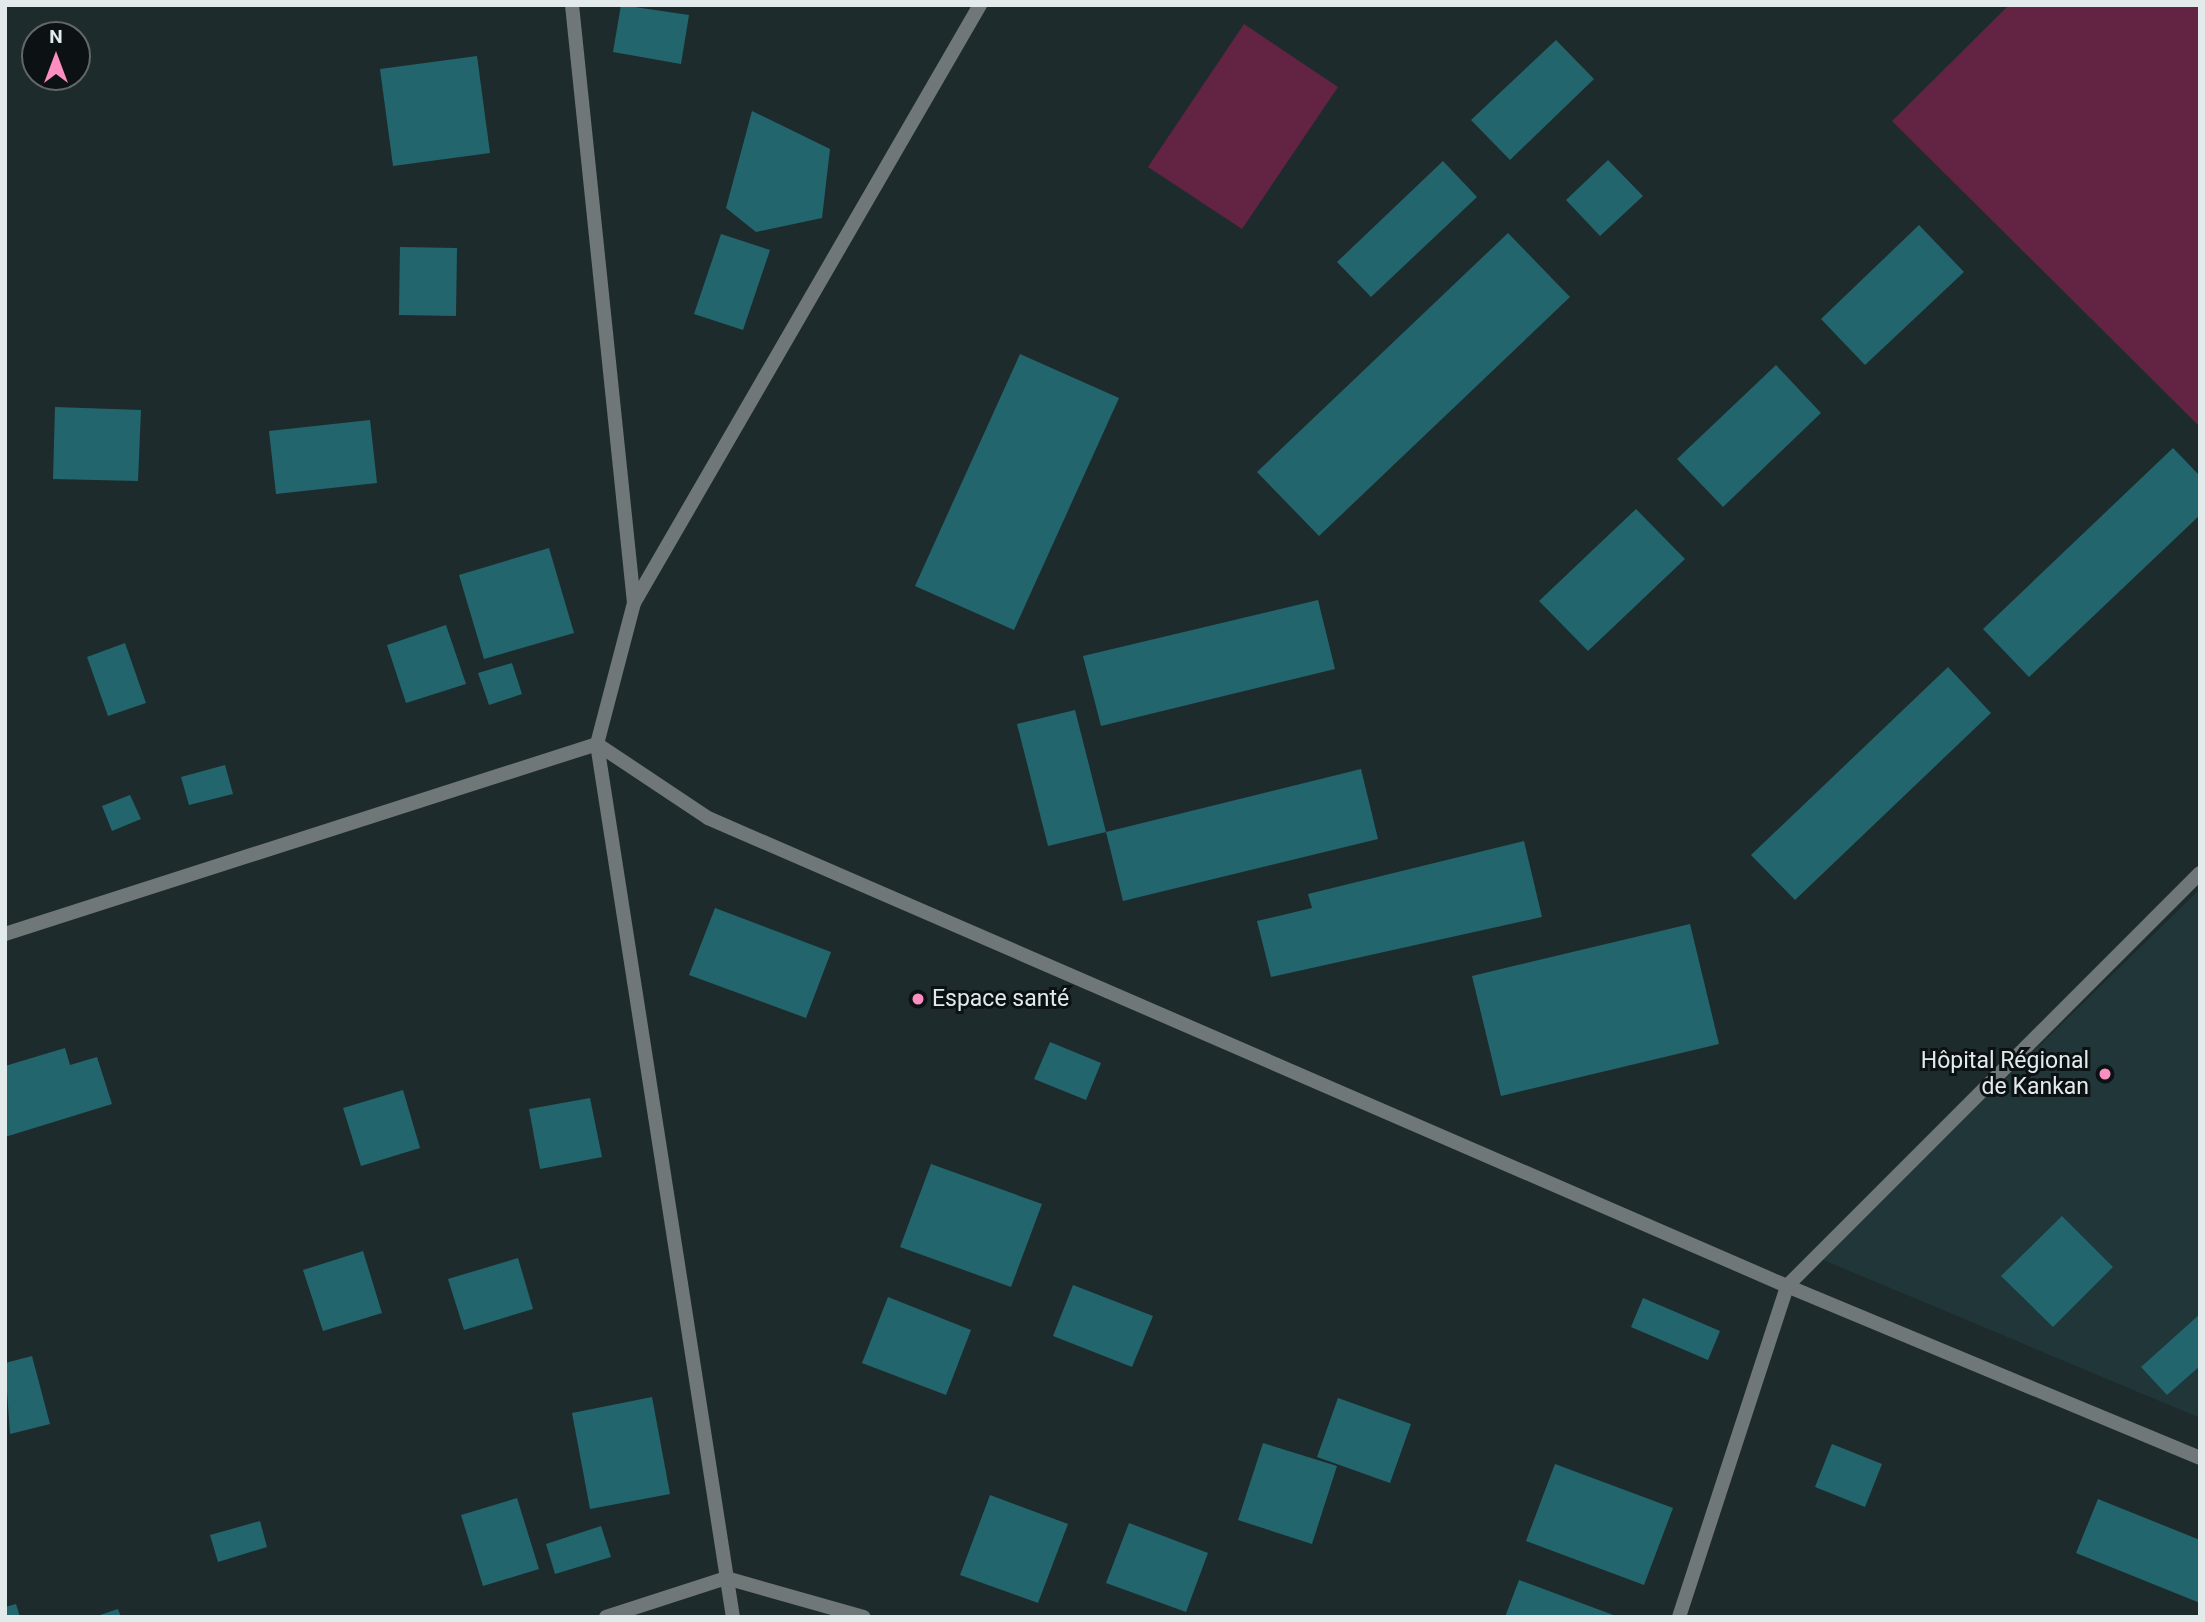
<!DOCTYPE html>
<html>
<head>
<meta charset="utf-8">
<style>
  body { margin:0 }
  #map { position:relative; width:2205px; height:1622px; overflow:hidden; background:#1e2b2c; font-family:Roboto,sans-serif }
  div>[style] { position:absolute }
  .built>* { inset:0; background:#203639 }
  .green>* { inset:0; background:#622442 }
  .building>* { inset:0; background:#23656d }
  .minor>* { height:14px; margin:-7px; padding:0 7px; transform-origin:7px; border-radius:7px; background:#707778 }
  .tertiary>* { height:14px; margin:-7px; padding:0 7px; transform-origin:7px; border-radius:7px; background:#707778 }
  .dots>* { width:19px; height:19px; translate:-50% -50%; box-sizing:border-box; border:4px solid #0c1213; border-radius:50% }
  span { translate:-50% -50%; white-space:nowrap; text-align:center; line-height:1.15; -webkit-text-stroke:6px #0c1213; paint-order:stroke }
  .poi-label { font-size:23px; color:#e2eaeb }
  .left { translate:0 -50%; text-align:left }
  .right { translate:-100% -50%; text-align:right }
  .frame { position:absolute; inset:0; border:7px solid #e2eaeb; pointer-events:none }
  .north { position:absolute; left:21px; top:21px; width:70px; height:70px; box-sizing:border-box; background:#0c1213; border:2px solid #626869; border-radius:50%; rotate:0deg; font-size:19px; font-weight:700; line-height:28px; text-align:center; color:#e2eaeb }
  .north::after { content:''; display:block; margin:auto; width:24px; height:32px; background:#fd8ec0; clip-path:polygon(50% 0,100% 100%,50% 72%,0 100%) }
</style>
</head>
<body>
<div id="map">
  <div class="built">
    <div style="clip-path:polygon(2200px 889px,2200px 1418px,1821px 1259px)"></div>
  </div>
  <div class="green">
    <div style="clip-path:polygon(2009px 5px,2200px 5px,2200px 427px,1892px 121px)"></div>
    <div style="clip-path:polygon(1244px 24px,1338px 87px,1242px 229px,1148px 167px)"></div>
  </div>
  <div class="building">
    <div style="clip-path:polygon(621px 5px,689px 15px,681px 64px,613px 52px)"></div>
    <div style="clip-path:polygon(1556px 40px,1594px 79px,1510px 160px,1471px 120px)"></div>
    <div style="clip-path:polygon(477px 56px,490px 153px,393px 166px,380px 69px)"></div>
    <div style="clip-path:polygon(752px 111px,830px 149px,822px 218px,756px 232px,726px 208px)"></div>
    <div style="clip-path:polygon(1608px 160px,1643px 196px,1600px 236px,1566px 200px)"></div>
    <div style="clip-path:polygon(1443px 161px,1477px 197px,1371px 297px,1337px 262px)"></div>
    <div style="clip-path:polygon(1919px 225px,1964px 272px,1865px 365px,1821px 319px)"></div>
    <div style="clip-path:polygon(1508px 233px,1570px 297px,1319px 536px,1257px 472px)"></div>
    <div style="clip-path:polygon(721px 234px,770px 250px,743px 330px,694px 314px)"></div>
    <div style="clip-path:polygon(400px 247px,457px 248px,456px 316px,399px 315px)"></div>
    <div style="clip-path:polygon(1020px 354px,1119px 398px,1014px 630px,915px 586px)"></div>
    <div style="clip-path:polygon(1776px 365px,1821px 413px,1723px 507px,1677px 459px)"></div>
    <div style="clip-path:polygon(55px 407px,141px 410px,138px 481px,53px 479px)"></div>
    <div style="clip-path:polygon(370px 420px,377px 483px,276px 494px,269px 431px)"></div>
    <div style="clip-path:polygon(2173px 448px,2200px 476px,2200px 515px,2029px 677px,1983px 629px)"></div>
    <div style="clip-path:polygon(1636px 509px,1685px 559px,1588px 651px,1539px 601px)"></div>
    <div style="clip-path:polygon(549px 548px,574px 633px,484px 659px,459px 575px)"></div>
    <div style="clip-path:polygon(1318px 600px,1335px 669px,1101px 726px,1083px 656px)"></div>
    <div style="clip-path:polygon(446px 625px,466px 684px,406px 703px,387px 645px)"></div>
    <div style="clip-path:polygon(125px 643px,146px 703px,108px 716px,87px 657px)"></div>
    <div style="clip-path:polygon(512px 663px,522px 694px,489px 705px,478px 673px)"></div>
    <div style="clip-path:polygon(1948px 667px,1991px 713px,1795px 900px,1751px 855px)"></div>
    <div style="clip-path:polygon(1075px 710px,1106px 832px,1048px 846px,1017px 724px)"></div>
    <div style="clip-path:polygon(225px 765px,233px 794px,189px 805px,181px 777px)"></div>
    <div style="clip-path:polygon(1361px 769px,1378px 839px,1123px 901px,1106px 832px)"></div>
    <div style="clip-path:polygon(130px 795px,141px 819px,112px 831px,102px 806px)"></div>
    <div style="clip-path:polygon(1524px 841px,1542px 917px,1271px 977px,1257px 921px,1312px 908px,1308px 894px)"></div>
    <div style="clip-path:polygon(715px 908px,831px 952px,806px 1018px,689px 975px)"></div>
    <div style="clip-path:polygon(1690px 924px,1719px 1044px,1501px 1096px,1472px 976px)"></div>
    <div style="clip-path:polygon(1050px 1042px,1101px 1063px,1086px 1100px,1034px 1079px)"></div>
    <div style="clip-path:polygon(65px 1048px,70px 1065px,97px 1057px,112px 1104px,5px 1137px,5px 1066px)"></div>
    <div style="clip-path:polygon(403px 1090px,420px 1148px,361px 1166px,343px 1108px)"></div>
    <div style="clip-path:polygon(590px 1098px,602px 1157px,540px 1169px,529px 1109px)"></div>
    <div style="clip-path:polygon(931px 1164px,1042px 1204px,1011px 1287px,900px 1247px)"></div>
    <div style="clip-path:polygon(2062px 1216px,2113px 1267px,2053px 1327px,2001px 1276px)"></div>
    <div style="clip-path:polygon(363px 1251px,382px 1313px,323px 1331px,303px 1270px)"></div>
    <div style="clip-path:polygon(518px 1258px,533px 1309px,464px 1330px,448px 1279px)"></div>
    <div style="clip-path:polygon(1073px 1285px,1153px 1316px,1132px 1367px,1053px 1336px)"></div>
    <div style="clip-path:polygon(888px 1297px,971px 1330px,946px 1395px,862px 1363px)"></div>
    <div style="clip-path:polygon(1643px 1298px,1720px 1331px,1708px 1360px,1631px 1327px)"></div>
    <div style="clip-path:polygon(2200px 1314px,2200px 1366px,2167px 1395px,2141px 1367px)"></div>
    <div style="clip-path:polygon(32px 1356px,50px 1424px,10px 1434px,5px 1363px)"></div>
    <div style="clip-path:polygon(652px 1397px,670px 1494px,590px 1509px,572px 1413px)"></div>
    <div style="clip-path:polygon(1338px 1398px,1411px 1424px,1390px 1483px,1317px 1457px)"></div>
    <div style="clip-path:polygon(1263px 1443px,1337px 1466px,1312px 1544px,1238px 1520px)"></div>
    <div style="clip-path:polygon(1832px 1444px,1882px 1464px,1865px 1507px,1815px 1487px)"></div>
    <div style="clip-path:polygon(1555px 1464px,1673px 1508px,1644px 1585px,1526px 1541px)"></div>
    <div style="clip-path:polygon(990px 1495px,1068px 1524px,1038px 1603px,960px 1575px)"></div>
    <div style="clip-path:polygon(517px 1498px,539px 1569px,483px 1586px,461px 1515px)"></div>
    <div style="clip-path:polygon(2098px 1499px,2200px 1540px,2200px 1603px,2076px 1553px)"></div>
    <div style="clip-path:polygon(260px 1521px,267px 1547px,218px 1562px,210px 1535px)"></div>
    <div style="clip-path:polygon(1129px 1523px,1208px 1553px,1186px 1612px,1106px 1583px)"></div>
    <div style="clip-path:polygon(601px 1526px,611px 1557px,555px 1574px,546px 1544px)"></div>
    <div style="clip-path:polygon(1519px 1580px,1616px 1616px,1616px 1617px,1505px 1617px)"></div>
    <div style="clip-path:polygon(16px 1604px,20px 1617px,5px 1617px,5px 1607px)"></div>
    <div style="clip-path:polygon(118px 1609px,121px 1617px,97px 1617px,97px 1616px)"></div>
  </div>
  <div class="minor">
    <div style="left:634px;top:603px;width:691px;rotate:-59.95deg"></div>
    <div style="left:5px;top:934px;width:622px;rotate:-17.79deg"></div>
    <div style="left:597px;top:744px;width:884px;rotate:81.15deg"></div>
    <div style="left:606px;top:1617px;width:126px;rotate:-18deg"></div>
    <div style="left:726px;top:1578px;width:143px;rotate:15.8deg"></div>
    <div style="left:1679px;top:1617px;width:348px;rotate:-71.9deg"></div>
  </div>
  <div class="tertiary">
    <div style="left:572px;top:5px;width:601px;rotate:84.08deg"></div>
    <div style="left:634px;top:603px;width:146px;rotate:104.7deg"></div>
    <div style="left:597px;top:744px;width:133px;rotate:33.7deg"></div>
    <div style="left:708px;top:818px;width:1176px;rotate:23.45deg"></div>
    <div style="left:1787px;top:1286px;width:447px;rotate:22.6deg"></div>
    <div style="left:1787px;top:1286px;width:584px;rotate:-45deg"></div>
  </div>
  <div class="dots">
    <div style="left:918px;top:999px;background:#fd8ec0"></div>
    <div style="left:2105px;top:1074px;background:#fd8ec0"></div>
  </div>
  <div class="poi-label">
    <span class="left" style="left:932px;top:999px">Espace santé</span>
    <span class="right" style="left:2089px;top:1074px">Hôpital Régional<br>de Kankan</span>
  </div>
  <div class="frame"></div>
  <div class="north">N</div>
</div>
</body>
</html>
